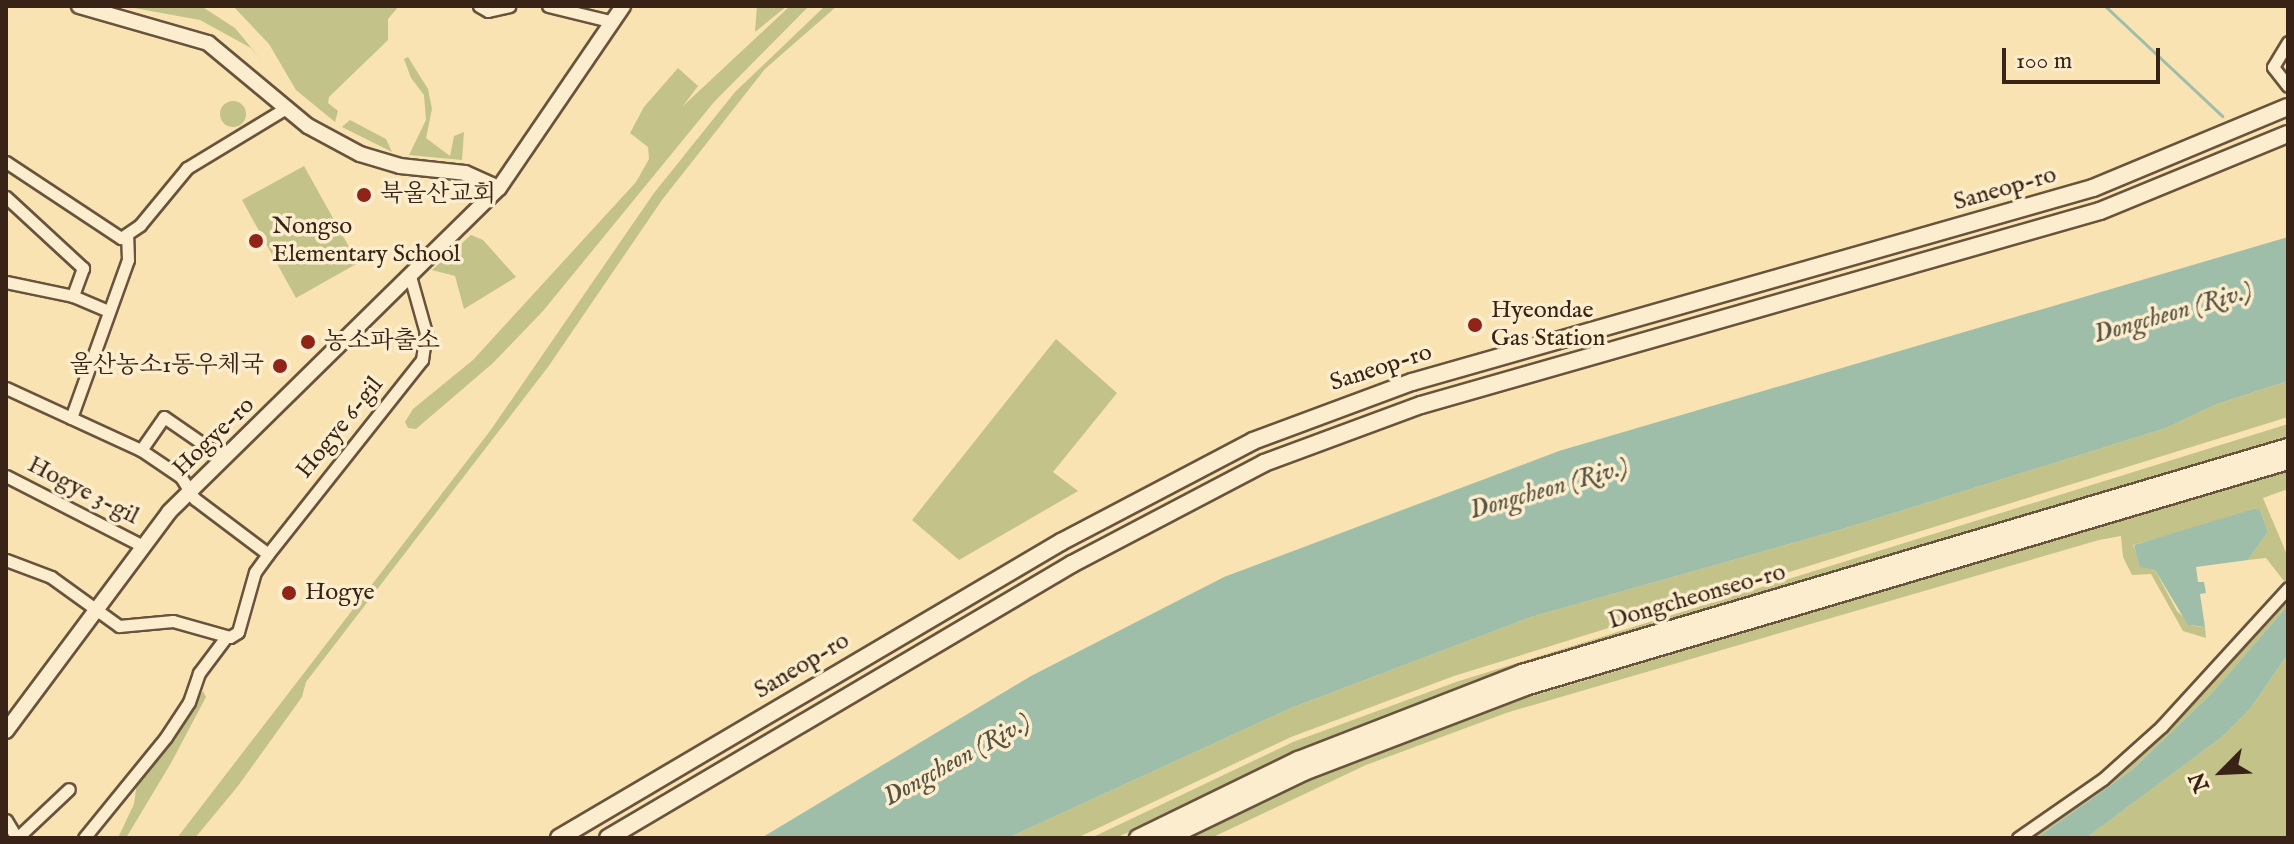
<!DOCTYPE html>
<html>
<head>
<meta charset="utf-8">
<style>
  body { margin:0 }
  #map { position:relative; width:2294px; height:844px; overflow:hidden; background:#f9e3b2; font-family:"IM FELL English","Noto Serif KR",serif }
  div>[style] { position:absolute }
  .green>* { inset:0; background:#c3c289 }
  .round { border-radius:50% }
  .water>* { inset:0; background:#9ebeaa }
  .stream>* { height:3px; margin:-1.5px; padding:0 1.5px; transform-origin:1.5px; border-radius:1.5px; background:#9ebeaa }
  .roads { filter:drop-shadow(2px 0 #69533d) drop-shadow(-2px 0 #69533d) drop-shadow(0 2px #69533d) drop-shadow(0 -2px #69533d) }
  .minor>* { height:11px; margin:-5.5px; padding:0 5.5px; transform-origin:5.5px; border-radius:5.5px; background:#fbedcd }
  .tertiary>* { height:14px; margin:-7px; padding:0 7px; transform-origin:7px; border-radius:7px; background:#fbedcd }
  .secondary>* { height:16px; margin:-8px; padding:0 8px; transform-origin:8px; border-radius:8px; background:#fbedcd }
  .dots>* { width:22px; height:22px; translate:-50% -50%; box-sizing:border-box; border:4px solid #fbedcd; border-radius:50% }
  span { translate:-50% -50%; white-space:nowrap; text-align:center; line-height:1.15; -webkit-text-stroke:7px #fbedcd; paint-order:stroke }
  .street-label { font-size:24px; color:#392316 }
  .poi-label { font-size:24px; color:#392316 }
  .left { translate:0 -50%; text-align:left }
  .right { translate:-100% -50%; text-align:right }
  .water-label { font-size:26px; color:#575242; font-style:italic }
  .frame { position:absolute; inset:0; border:8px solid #392316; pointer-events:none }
  .north { position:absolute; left:2182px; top:732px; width:80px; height:80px; -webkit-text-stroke:6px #fbedcd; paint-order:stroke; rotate:246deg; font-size:22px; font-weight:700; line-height:32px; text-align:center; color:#392316 }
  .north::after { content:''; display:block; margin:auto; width:28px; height:36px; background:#392316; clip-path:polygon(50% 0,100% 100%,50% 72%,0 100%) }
  .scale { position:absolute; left:2002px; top:48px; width:158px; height:36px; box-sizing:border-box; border:4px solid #392316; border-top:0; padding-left:10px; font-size:24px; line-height:28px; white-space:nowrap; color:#392316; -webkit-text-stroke:6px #fbedcd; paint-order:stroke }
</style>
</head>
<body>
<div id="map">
  <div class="green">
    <div style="clip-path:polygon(123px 6px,201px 6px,235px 28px,267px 67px,251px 48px,200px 20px)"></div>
    <div style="clip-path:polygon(233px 6px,399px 6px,388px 19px,388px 40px,329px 97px,328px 103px,338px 111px,335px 122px,296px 90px,269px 44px)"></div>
    <div style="clip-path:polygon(757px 6px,787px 6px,755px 32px)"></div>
    <div style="clip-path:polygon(790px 6px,809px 6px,714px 102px,543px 311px,493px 363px,416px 429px,408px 428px,405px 422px,413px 409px,473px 360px,636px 182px,649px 159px,648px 147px,630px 133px,644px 107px,678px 68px,698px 86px,683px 106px)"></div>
    <div style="clip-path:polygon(825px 6px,837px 6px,765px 69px,662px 200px,548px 367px,306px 682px,302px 697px,238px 786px,195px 838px,177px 838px,490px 431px,654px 193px,735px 92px)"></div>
    <div style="clip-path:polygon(408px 57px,428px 89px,432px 109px,426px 138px,450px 156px,454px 136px,464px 132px,462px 160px,409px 155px,426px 120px,424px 95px,411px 78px,404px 59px)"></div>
    <div class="round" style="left:220px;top:101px;width:26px;height:26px"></div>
    <div style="clip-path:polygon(350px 120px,386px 139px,392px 152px,342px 127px)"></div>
    <div style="clip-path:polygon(304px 166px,358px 263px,296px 298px,242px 200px)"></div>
    <div style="clip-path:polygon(471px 235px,483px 240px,516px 277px,464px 309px,455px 276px,432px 270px)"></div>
    <div style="clip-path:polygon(1056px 339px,1117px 393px,1053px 472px,1078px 491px,959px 560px,912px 520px)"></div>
    <div style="clip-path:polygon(2288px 381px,2288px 417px,1454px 676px,1291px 737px,1077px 838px,1008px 838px,1291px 708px,1531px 617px,1846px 528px,2166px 428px,2217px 404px)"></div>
    <div style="clip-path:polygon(2288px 424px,2288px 436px,1459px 688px,1298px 751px,1116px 838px,1091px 838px,1293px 742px,1456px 682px)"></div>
    <div style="clip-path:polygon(2288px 471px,2288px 489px,2263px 498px,2288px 557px,2288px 579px,2284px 581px,2266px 558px,2248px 560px,2268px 532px,2260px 510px,2133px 545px,2143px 567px,2155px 570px,2177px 611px,2193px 626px,2205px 627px,2206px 638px,2183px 631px,2151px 574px,2132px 575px,2123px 557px,2121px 536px,2099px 540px,1509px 712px,1366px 765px,1211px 838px,1186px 838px,1357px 759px,1519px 700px)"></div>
    <div style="clip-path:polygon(2288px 593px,2288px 605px,2212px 693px,2133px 769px,2037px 838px,2023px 838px,2086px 795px)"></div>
    <div style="clip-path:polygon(2288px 654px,2288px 838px,2086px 838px,2222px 737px,2250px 709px)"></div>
    <div style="clip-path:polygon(203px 691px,206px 697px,171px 763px,126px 838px,118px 838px,134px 804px,137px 782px)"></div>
  </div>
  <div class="water">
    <div style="clip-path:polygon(2288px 237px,2288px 381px,2217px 404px,2166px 428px,1846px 528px,1531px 617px,1291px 708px,1008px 838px,761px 838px,1031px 676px,1224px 577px,1559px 451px)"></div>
    <div style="clip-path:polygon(2254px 509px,2260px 510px,2268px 532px,2248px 560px,2196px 567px,2198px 582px,2204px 582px,2206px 593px,2200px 594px,2205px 627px,2188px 625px,2155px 570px,2140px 567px,2134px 545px)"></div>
    <div style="clip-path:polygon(2288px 605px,2288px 654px,2250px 709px,2222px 737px,2086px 838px,2037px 838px,2133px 769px,2212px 693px)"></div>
  </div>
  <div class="stream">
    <div style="left:2105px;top:6px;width:161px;rotate:43.2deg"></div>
  </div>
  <div class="roads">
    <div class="minor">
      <div style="left:479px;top:6px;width:10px;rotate:29deg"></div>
      <div style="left:488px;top:11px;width:22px;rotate:-13deg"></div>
      <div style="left:548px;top:6px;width:64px;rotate:13.6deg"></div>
      <div style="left:2288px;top:42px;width:29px;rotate:121deg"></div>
      <div style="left:2273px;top:67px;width:24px;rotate:52deg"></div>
      <div style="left:6px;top:162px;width:138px;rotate:33.5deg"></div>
      <div style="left:121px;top:238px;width:23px;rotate:-34deg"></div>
      <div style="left:140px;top:225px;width:74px;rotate:-50.5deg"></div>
      <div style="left:187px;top:168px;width:116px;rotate:-31.2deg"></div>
      <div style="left:6px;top:197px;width:105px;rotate:42.7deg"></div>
      <div style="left:83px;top:268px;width:30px;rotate:110deg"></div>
      <div style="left:6px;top:282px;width:68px;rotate:11.8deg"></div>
      <div style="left:73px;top:296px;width:39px;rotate:23deg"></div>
      <div style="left:6px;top:388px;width:149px;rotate:24.7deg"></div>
      <div style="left:141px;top:450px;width:40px;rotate:-55.1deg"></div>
      <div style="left:164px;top:417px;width:70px;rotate:34.6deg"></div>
      <div style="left:71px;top:418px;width:168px;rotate:-70.2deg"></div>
      <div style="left:128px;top:260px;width:24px;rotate:-92deg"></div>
      <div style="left:141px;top:450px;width:48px;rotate:34deg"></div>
      <div style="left:181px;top:477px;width:26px;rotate:58deg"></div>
      <div style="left:195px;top:499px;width:91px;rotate:37deg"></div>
      <div style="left:268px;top:554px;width:248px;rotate:-51.6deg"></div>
      <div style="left:422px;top:360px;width:27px;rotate:-82deg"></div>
      <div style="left:426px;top:333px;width:59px;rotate:-105.7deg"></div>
      <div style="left:6px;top:476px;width:152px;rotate:27.1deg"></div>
      <div style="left:6px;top:560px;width:48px;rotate:20.7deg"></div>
      <div style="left:51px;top:577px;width:84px;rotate:35.8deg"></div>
      <div style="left:119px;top:626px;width:54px;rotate:-5.3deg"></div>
      <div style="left:173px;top:621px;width:59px;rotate:15.7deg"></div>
      <div style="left:230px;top:637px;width:9px;rotate:-32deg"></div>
      <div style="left:238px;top:632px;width:62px;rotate:-74.2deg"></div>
      <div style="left:255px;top:572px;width:22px;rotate:-54deg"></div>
      <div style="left:6px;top:820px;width:21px;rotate:59deg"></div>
      <div style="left:17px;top:838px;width:71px;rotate:-43.3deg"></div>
      <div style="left:84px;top:838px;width:130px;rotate:-50.9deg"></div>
      <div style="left:166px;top:737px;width:42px;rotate:-56.7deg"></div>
      <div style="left:189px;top:702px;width:31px;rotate:-71deg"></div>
      <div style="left:199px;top:673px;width:45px;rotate:-53.1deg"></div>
      <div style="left:2018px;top:838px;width:103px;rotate:-34.8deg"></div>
      <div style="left:2103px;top:779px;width:79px;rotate:-41.9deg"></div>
      <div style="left:2162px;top:726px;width:187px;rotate:-47.6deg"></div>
    </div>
    <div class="tertiary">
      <div style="left:79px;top:6px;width:134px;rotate:16deg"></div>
      <div style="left:208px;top:43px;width:130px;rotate:39.7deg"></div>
      <div style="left:308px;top:126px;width:59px;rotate:28.3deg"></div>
      <div style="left:360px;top:154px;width:42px;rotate:16.7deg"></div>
      <div style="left:400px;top:166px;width:65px;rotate:6.1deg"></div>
      <div style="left:465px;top:173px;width:37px;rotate:24deg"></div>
      <div style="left:6px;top:731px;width:273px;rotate:-53.3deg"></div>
      <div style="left:169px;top:512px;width:462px;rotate:-44.5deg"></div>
      <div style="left:499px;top:188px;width:220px;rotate:-55.7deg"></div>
    </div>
    <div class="secondary">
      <div style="left:559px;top:838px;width:583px;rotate:-30.53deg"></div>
      <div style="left:1061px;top:542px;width:217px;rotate:-27.7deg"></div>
      <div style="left:1253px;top:441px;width:170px;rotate:-20.4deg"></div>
      <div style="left:1412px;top:382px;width:708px;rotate:-15.9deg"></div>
      <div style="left:2093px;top:188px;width:211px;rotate:-22.6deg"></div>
      <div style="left:608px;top:838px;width:539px;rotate:-30.56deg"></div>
      <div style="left:1072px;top:564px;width:217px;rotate:-27.7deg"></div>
      <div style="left:1264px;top:463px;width:167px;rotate:-20.3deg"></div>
      <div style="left:1421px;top:405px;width:706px;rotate:-15.95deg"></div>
      <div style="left:2100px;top:211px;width:203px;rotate:-22.3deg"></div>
      <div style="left:1138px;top:838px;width:178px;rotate:-26deg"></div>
      <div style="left:1298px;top:760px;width:240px;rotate:-21.2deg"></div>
      <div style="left:1522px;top:673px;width:799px;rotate:-16.44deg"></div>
      <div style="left:1167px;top:838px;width:152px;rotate:-25.7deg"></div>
      <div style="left:1304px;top:772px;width:237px;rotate:-21deg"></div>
      <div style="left:1525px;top:687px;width:796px;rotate:-16.5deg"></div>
    </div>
  </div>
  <div class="dots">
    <div style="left:364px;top:195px;background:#8f2418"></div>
    <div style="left:256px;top:241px;background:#8f2418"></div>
    <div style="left:1475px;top:325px;background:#8f2418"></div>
    <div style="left:308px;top:342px;background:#8f2418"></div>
    <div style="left:280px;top:366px;background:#8f2418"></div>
    <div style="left:289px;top:593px;background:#8f2418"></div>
  </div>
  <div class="street-label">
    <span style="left:2005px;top:189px;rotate:-16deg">Saneop-ro</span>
    <span style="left:1381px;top:368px;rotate:-18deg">Saneop-ro</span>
    <span style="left:340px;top:428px;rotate:-51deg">Hogye 6-gil</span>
    <span style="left:214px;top:437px;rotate:-44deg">Hogye-ro</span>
    <span style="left:83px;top:491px;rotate:27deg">Hogye 3-gil</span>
    <span style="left:1697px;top:597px;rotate:-16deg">Dongcheonseo-ro</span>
    <span style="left:802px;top:666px;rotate:-31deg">Saneop-ro</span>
  </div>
  <div class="poi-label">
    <span class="left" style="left:380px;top:195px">북울산교회</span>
    <span class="left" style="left:272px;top:241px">Nongso<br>Elementary School</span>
    <span class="left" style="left:1491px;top:325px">Hyeondae<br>Gas Station</span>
    <span class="left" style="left:324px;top:342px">농소파출소</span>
    <span class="right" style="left:264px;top:366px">울산농소1동우체국</span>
    <span class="left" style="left:305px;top:593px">Hogye</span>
  </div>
  <div class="water-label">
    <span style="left:2173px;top:313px;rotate:-16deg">Dongcheon (Riv.)</span>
    <span style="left:1549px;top:489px;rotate:-16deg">Dongcheon (Riv.)</span>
    <span style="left:957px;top:760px;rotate:-29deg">Dongcheon (Riv.)</span>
  </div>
  <div class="frame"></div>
  <div class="north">N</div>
  <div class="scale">100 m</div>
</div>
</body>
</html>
